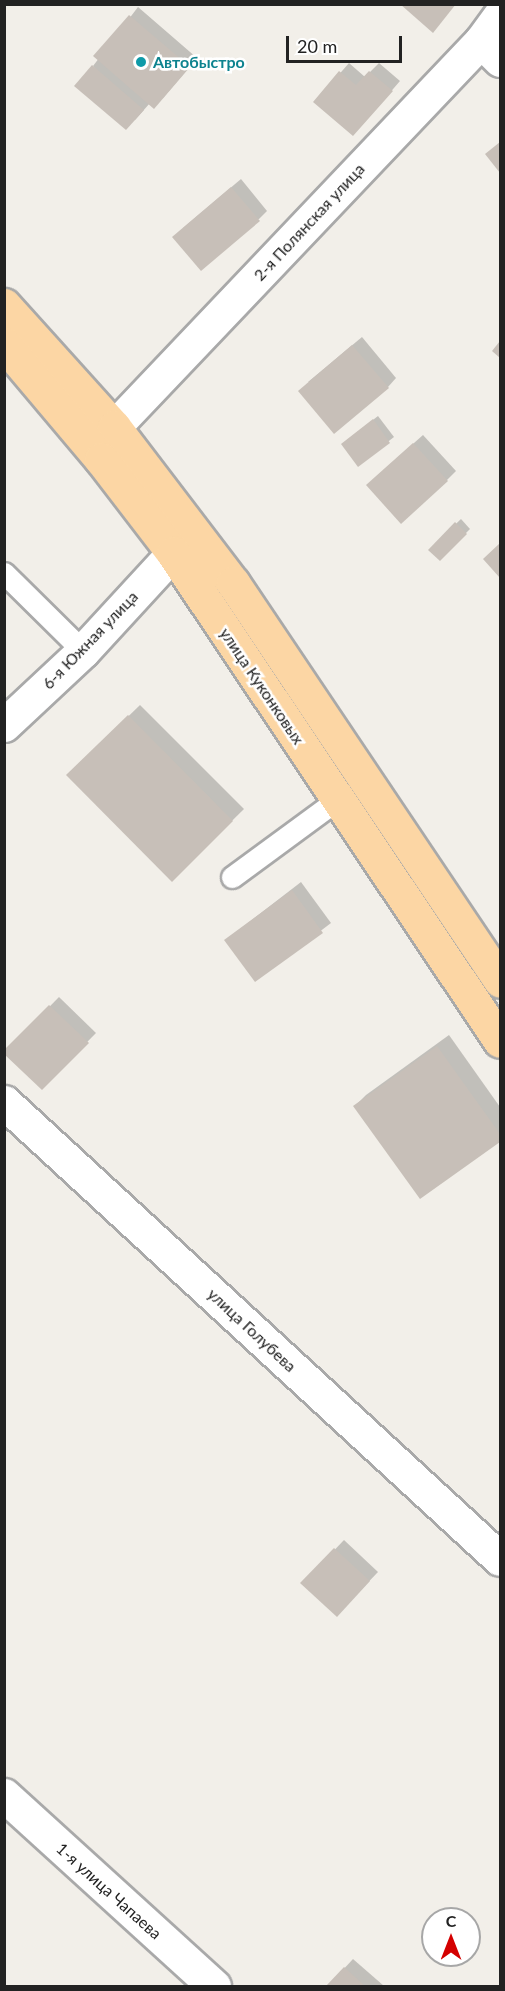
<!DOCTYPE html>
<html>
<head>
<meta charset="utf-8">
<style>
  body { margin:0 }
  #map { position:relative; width:505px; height:1991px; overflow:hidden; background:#f2efe9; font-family:Lato,sans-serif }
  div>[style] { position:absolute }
  .shadow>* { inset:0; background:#0003 }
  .building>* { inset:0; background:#c7bfb8 }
  .roads { filter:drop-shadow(2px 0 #a9a9a9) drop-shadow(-2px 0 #a9a9a9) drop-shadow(0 2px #a9a9a9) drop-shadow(0 -2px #a9a9a9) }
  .service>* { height:21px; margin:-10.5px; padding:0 10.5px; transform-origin:10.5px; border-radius:10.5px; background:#fff }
  .minor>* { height:33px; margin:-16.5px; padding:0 16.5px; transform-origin:16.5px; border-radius:16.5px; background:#fff }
  .primary>* { height:33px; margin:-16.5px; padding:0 16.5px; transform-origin:16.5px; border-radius:16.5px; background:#fcd6a4 }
  .dots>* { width:16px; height:16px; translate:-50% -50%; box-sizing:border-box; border:3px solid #fff; border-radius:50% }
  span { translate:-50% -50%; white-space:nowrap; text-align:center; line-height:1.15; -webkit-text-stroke:5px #fff; paint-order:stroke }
  .culture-label { font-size:16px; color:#0d838f; font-weight:700 }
  .left { translate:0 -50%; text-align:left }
  .street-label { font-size:16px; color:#222 }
  .frame { position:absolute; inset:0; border:6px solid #222; pointer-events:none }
  .north { position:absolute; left:421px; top:1907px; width:60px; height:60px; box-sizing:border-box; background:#fff; border:2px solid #a7a7a7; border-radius:50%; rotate:0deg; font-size:16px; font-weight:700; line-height:24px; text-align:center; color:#222 }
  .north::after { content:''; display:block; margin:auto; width:21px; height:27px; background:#d40000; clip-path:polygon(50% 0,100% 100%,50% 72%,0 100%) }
  .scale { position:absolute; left:286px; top:36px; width:116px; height:27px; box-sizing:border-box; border:3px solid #222; border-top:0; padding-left:8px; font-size:18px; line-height:21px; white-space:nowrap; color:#222; -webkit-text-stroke:4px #fff; paint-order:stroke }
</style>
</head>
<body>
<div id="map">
  <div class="shadow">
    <div style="clip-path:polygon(138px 7px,197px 58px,163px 98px,150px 103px,135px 120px,93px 66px)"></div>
    <div style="clip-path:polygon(349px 63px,365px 77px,379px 63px,400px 81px,362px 125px,315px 102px)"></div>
    <div style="clip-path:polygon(241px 179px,267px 211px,259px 219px,183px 228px)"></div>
    <div style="clip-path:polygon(362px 337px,396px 378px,388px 387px,308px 382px)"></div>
    <div style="clip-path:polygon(378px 416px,394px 437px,358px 465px,347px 440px)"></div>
    <div style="clip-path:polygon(423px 435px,456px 471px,447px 480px,377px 476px)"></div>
    <div style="clip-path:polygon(461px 519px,470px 529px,440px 559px,430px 549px)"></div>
    <div style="clip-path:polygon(140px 705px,244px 809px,172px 880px,68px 775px)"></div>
    <div style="clip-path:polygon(301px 882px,331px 923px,256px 980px,226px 940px)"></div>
    <div style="clip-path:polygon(59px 997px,96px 1033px,42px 1088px,5px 1052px)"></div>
    <div style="clip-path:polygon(449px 1035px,500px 1107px,500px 1140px,420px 1197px,355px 1106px,366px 1095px)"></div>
    <div style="clip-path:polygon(344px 1540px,378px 1572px,337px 1615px,303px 1583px)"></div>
    <div style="clip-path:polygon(353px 1959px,384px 1986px,328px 1986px)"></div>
  </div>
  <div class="building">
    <div style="clip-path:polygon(400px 4px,456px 4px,433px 33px)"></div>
    <div style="clip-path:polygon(129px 15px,190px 67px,154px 109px,93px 56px)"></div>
    <div style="clip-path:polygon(92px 65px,144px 110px,126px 130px,74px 86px)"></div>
    <div style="clip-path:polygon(339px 71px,356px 85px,369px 71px,393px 91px,353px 136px,313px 102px)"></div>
    <div style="clip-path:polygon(500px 142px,500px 173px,485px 154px)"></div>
    <div style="clip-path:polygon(231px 187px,260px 221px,201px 271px,172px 237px)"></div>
    <div style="clip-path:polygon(500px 341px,500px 358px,492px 351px)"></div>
    <div style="clip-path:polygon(352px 345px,389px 388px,334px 434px,298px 391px)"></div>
    <div style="clip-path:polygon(373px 419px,390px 443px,358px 467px,341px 444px)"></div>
    <div style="clip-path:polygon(413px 443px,448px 481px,401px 524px,366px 485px)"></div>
    <div style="clip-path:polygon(455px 522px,467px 534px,440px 561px,428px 550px)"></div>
    <div style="clip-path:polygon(500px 543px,500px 578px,483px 559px)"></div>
    <div style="clip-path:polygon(128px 715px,233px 821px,172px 882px,66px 775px)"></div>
    <div style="clip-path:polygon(292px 890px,323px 933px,255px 982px,224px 940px)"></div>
    <div style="clip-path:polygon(49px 1005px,89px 1043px,42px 1090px,4px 1054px,4px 1050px)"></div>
    <div style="clip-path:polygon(437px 1046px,500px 1134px,500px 1142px,420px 1199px,353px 1106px)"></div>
    <div style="clip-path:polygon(334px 1548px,370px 1581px,337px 1617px,300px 1583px)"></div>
    <div style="clip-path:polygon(344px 1967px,365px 1986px,326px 1986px)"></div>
  </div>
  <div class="roads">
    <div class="service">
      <div style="left:4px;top:573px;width:111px;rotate:44.6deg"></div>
      <div style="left:232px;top:877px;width:132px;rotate:-36.3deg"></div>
    </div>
    <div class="minor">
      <div style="left:481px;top:41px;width:27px;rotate:45deg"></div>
      <div style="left:114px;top:427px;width:533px;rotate:-46.45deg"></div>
      <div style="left:481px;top:41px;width:32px;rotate:-54deg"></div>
      <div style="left:4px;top:725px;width:108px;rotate:-43.1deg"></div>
      <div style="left:83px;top:651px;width:133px;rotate:-47.4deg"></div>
      <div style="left:4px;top:1102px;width:674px;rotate:42.66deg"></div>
      <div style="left:4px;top:1795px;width:284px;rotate:42.3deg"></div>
    </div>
    <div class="primary">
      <div style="left:4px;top:305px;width:164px;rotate:48deg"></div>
      <div style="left:114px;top:427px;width:196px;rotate:52.7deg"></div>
      <div style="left:233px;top:583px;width:479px;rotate:56.1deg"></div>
      <div style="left:4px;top:344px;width:150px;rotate:49.9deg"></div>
      <div style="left:101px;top:459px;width:118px;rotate:52.5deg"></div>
      <div style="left:173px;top:553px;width:587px;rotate:56.17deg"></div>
    </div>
  </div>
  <div class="dots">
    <div style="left:141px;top:62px;background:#0f9aa8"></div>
  </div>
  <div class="culture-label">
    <span class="left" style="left:153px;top:62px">Автобыстро</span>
  </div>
  <div class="street-label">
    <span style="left:309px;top:222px;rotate:-47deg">2-я Полянская улица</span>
    <span style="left:90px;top:640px;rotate:-46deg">6-я Южная улица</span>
    <span style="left:262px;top:686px;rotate:56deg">улица Куконковых</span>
    <span style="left:252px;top:1330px;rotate:43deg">улица Голубева</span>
    <span style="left:109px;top:1891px;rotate:42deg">1-я улица Чапаева</span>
  </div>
  <div class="frame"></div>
  <div class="north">С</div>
  <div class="scale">20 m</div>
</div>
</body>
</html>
